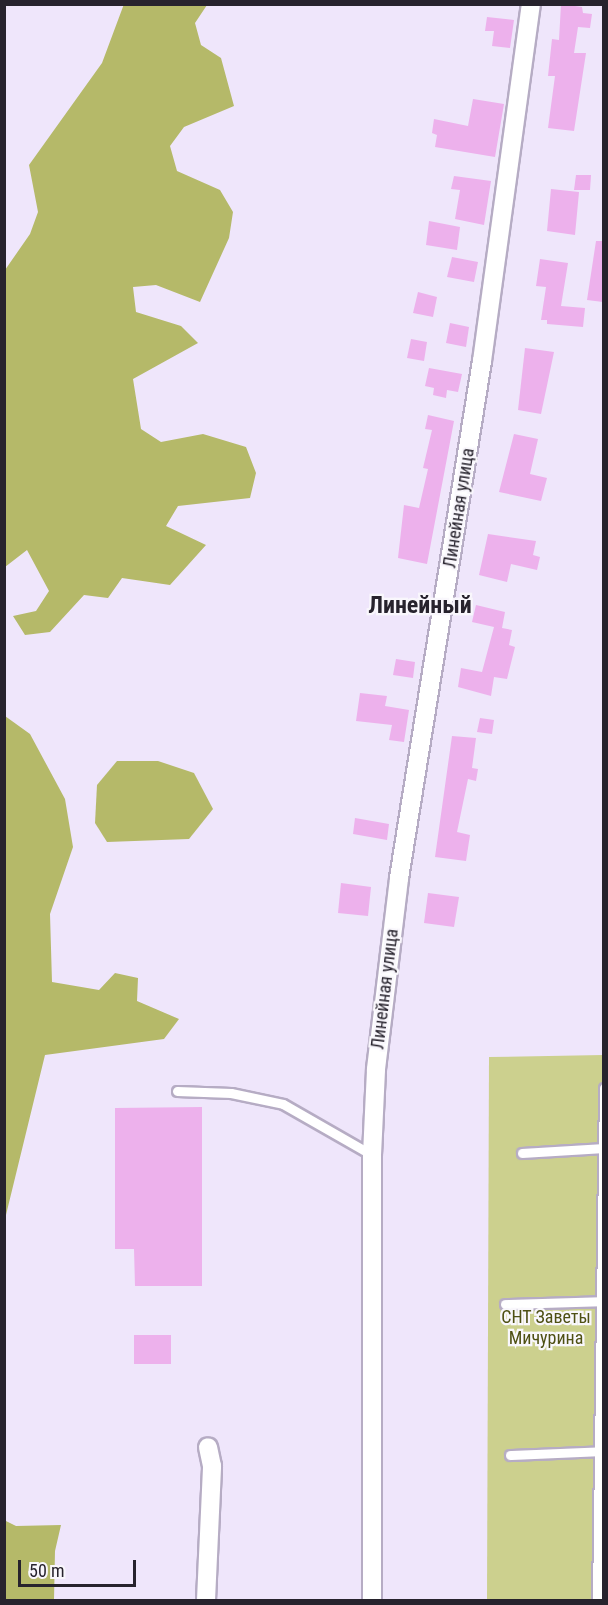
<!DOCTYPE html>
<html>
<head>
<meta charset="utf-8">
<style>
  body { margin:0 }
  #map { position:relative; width:608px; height:1605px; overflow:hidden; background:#efe6fb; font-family:"Roboto Condensed",sans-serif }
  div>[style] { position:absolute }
  .green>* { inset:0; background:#ccd08e }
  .forest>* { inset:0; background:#b5b969 }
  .building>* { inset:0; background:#edb1ec }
  .roads { filter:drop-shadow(2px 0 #b6acc4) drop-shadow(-2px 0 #b6acc4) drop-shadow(0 2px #b6acc4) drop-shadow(0 -2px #b6acc4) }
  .lane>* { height:9px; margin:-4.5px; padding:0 4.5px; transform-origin:4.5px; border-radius:4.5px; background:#fff }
  .street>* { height:18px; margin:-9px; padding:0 9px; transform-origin:9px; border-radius:9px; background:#fff }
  span { translate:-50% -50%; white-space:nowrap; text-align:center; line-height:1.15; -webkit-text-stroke:4.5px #f9f7fc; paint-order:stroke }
  .street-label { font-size:18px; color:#27232d }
  .park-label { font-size:18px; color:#4e5013 }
  .district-label { font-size:24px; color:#27232d; font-weight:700 }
  .frame { position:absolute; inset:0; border:6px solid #27232d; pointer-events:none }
  .scale { position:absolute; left:18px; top:1560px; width:118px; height:27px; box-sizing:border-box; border:3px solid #27232d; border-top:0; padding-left:8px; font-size:18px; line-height:21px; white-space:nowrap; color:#27232d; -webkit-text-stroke:4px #f9f7fc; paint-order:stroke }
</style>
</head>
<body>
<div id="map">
  <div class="green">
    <div style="clip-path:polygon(603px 1055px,603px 1600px,487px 1600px,489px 1057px)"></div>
  </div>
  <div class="forest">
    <div style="clip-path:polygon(124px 4px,207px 5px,195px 23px,201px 45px,221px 58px,234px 106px,184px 127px,170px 146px,177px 171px,220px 190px,233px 212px,229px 238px,200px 302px,156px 285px,133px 287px,136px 312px,181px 326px,198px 343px,133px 379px,141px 429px,161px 442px,203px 434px,246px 447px,256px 473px,250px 498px,178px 506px,166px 526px,206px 545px,170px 585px,122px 578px,108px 598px,84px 595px,50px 632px,25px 635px,13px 616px,36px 611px,49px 591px,27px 550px,5px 567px,5px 270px,30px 234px,38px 212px,29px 165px,102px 63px)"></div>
    <div style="clip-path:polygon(5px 716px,30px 734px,65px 799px,73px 847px,50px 914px,52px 982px,99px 990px,115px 973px,138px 978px,137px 1001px,179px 1019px,164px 1039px,45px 1055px,5px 1219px)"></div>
    <div style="clip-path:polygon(117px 761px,158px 761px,194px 773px,213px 809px,189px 839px,107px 842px,95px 823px,97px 785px)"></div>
    <div style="clip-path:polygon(4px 1520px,16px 1526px,61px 1525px,55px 1551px,54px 1600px,5px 1600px)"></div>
  </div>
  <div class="building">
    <div style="clip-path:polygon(561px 4px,582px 7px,583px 13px,592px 14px,590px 28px,578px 27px,574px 53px,586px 53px,574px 131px,548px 128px,555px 76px,548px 76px,552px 39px,559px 40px)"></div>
    <div style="clip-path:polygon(487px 17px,514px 20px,510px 48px,492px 46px,494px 31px,485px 31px)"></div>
    <div style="clip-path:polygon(473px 99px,504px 104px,495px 157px,435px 147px,437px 135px,432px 133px,434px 119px,468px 126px)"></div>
    <div style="clip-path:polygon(576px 175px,591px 175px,590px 190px,574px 190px)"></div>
    <div style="clip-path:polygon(454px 176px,491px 181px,484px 225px,455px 219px,460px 190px,451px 189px)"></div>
    <div style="clip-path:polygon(551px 189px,579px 192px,575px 235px,547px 231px)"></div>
    <div style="clip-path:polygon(429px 221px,460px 227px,457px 250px,426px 245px)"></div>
    <div style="clip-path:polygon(596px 241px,603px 241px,603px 302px,587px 300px)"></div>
    <div style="clip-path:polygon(452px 257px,478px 262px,474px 282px,447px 277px)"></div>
    <div style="clip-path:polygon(540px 259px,568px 263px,561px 306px,585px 308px,583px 327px,547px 324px,547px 320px,541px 320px,546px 287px,536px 286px)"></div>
    <div style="clip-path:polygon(418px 292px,437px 297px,433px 317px,413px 313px)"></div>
    <div style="clip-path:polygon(450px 323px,469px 327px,466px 347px,446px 343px)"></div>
    <div style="clip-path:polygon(411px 339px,427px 342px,424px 361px,407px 358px)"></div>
    <div style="clip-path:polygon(525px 348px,554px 352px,541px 414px,518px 410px)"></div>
    <div style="clip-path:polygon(429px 368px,462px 374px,458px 392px,447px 390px,446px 398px,433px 395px,434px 388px,425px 386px)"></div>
    <div style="clip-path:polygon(428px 415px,454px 421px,427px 564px,398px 558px,404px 505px,419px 508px,428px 469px,423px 468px,432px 430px,425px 429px)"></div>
    <div style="clip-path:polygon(514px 434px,538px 439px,530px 474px,547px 478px,541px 501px,499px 492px)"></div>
    <div style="clip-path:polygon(488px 534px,536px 541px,533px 555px,540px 557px,537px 570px,511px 564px,507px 582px,479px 575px)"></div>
    <div style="clip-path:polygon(476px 605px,505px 612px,502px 628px,512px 630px,509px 645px,515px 647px,507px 679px,494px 677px,491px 696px,458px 687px,461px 668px,482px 672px,494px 627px,472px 622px)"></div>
    <div style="clip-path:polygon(396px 659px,415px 662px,413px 678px,393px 675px)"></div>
    <div style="clip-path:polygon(360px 693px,387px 696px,385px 706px,409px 710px,404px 742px,389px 740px,392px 725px,356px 721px)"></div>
    <div style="clip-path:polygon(480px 718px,494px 720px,492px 734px,477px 732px)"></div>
    <div style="clip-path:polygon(452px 736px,476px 738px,472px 768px,478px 769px,476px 781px,468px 779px,457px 832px,470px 835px,466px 861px,435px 857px)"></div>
    <div style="clip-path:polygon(355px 818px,389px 824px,387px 840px,353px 834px)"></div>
    <div style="clip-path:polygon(341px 883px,371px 887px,368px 916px,338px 913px)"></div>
    <div style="clip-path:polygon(428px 893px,459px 897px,454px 927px,424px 923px)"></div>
    <div style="clip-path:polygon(202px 1107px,202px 1286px,135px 1286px,134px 1249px,115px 1249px,115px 1108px)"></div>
    <div style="clip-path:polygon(134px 1335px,171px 1335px,171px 1364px,134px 1364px)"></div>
  </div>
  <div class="roads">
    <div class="lane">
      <div style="left:177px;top:1091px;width:54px;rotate:2.1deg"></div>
      <div style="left:231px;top:1093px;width:53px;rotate:11.9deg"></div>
      <div style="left:283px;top:1104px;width:103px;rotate:29.8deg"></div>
      <div style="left:522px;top:1153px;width:82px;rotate:-3.5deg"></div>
      <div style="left:505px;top:1304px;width:99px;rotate:-1.7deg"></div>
      <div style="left:510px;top:1455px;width:94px;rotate:-2.4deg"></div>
      <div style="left:597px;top:1600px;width:512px;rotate:-89.22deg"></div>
    </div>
    <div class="street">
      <div style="left:206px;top:1600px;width:134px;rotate:-87.4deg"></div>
      <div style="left:212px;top:1466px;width:19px;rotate:-102deg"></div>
      <div style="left:372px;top:1600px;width:445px;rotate:-90deg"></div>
      <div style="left:372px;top:1155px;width:86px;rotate:-87.3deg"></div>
      <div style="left:376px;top:1069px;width:192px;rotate:-83.1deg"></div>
      <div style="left:399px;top:878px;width:524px;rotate:-80.88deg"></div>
      <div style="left:482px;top:361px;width:360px;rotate:-82.2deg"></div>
    </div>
  </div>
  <div class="street-label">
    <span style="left:459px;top:508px;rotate:-81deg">Линейная улица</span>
    <span style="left:385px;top:989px;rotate:-83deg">Линейная улица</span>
  </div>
  <div class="park-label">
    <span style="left:546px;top:1328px">СНТ Заветы<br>Мичурина</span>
  </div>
  <div class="district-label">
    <span style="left:420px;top:606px">Линейный</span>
  </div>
  <div class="frame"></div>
  <div class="scale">50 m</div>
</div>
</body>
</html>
